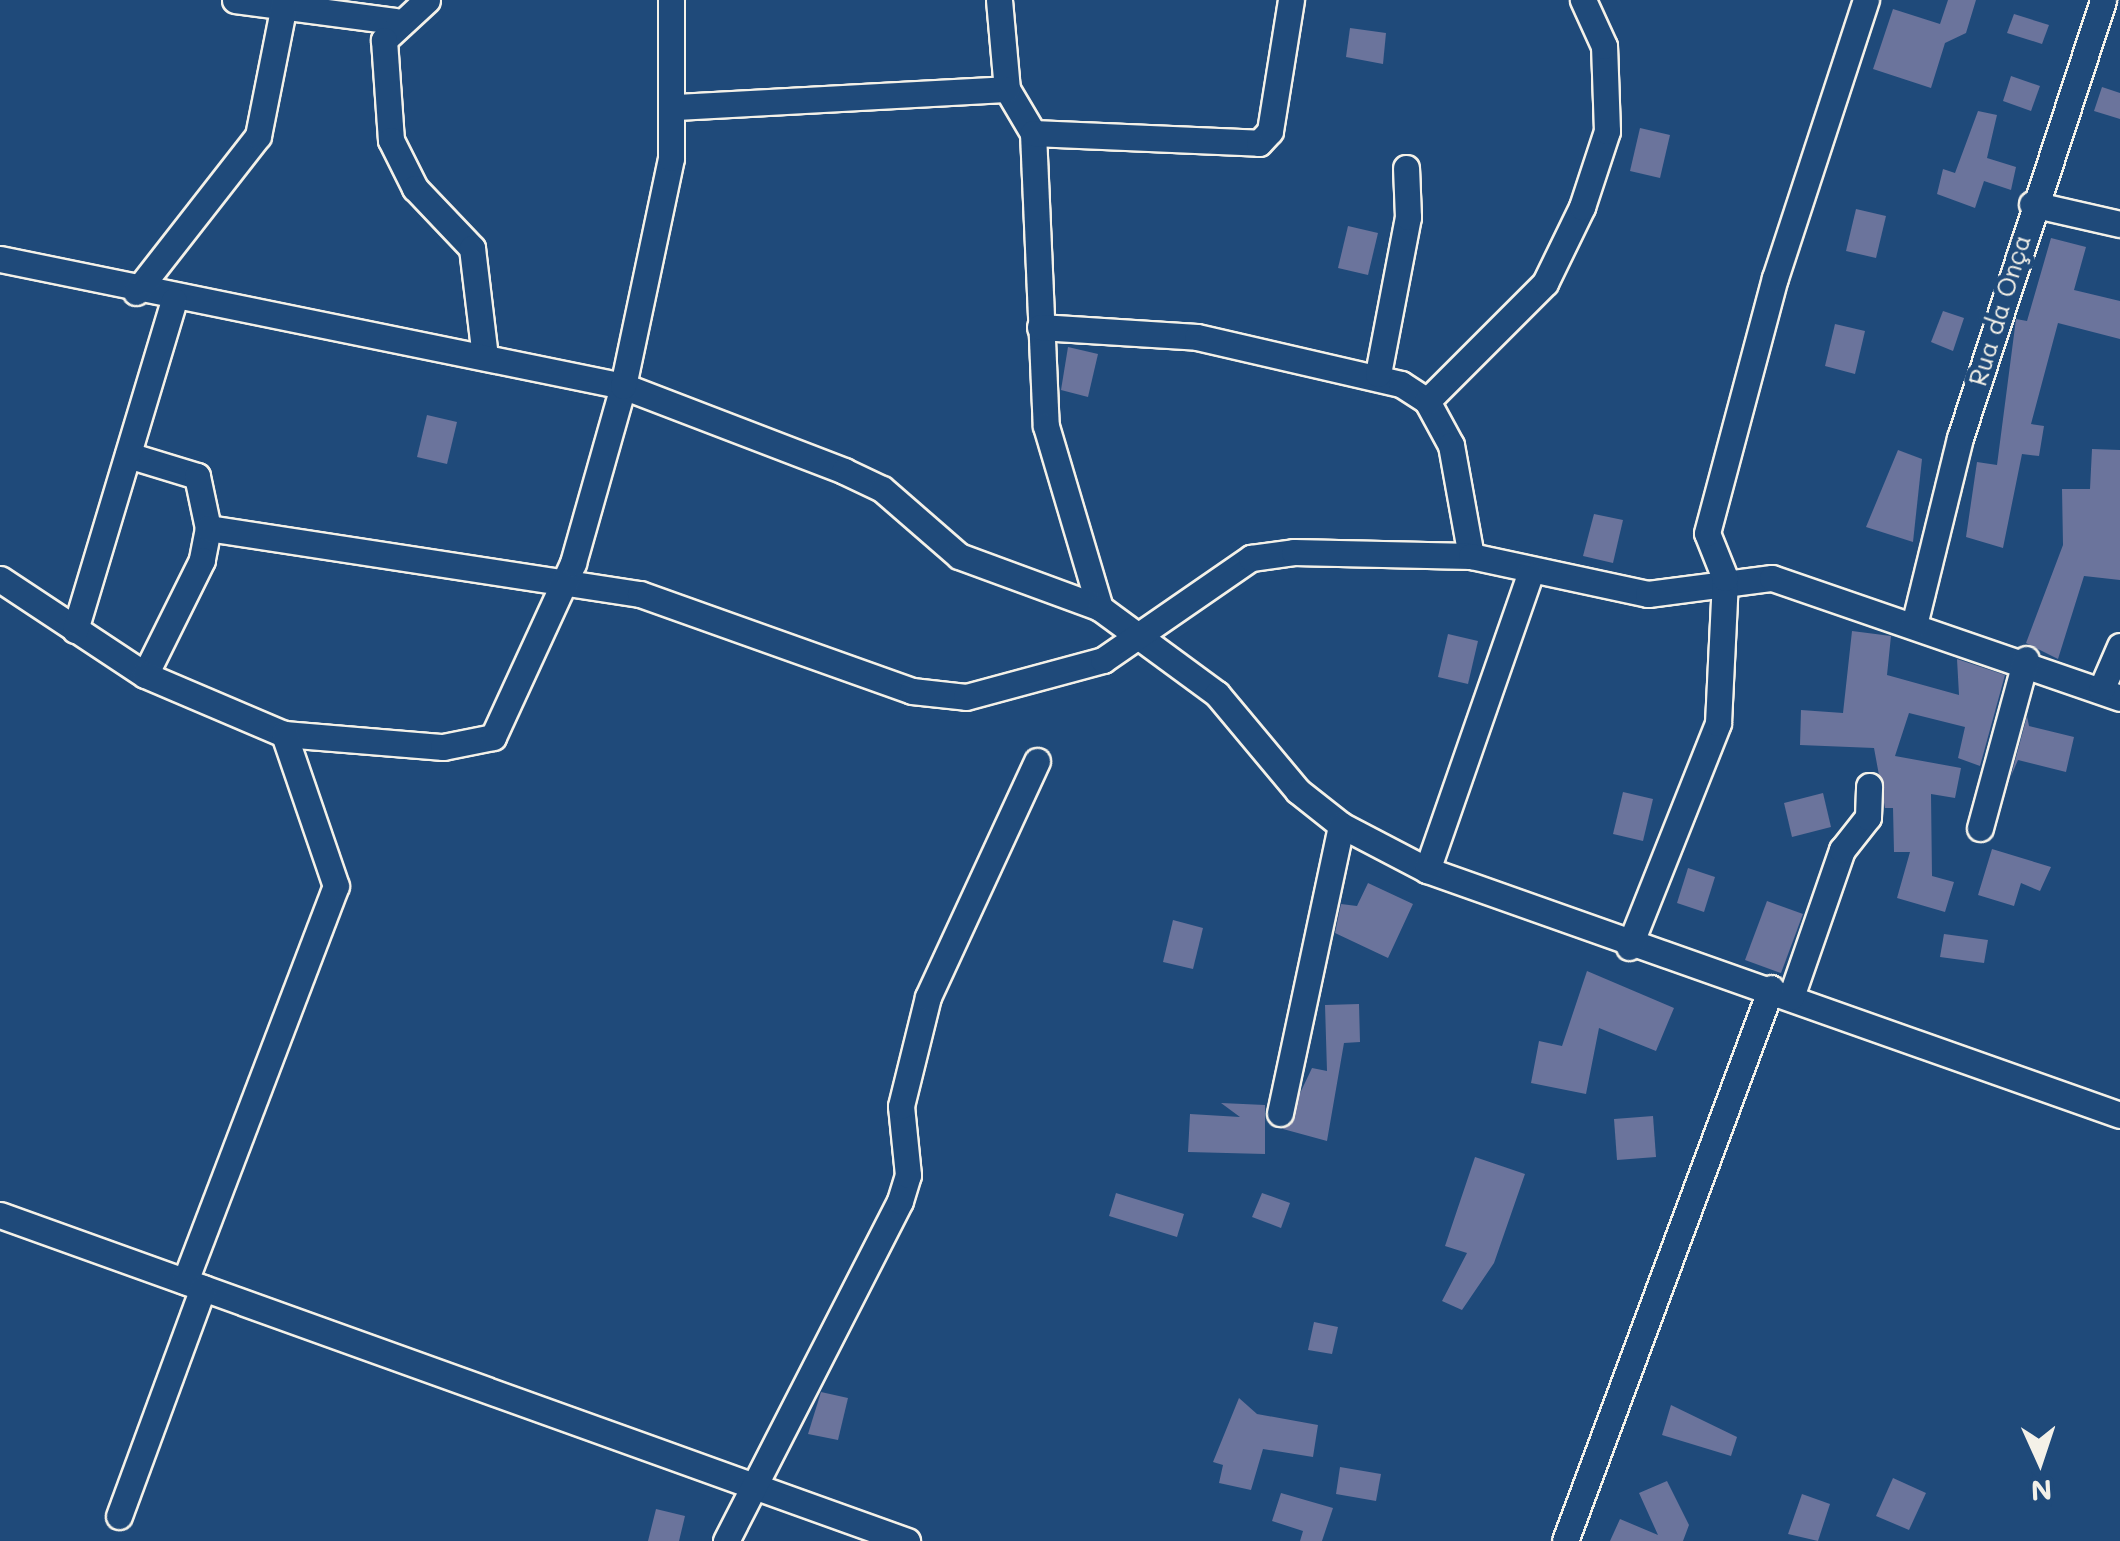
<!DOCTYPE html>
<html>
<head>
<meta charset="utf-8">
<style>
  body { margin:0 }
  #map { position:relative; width:2120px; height:1541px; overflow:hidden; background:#1f4a7a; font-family:Mali,sans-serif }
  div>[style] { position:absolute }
  .building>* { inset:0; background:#6b749c }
  .roads { filter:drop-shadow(2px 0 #f4f1e8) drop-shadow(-2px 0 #f4f1e8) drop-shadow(0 2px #f4f1e8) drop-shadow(0 -2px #f4f1e8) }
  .minor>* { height:25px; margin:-12.5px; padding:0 12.5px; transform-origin:12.5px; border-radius:12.5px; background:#1f4a7a }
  span { translate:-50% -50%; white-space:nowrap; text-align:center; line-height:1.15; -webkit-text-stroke:10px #1f4a7a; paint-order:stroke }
  .street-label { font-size:25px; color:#f4f1e8 }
  .north { position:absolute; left:1990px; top:1411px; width:100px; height:100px; -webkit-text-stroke:8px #1f4a7a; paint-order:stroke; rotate:177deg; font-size:28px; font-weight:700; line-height:40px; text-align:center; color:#f4f1e8 }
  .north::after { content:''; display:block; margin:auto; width:35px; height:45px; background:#f4f1e8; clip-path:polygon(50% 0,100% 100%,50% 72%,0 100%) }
</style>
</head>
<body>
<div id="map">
  <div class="building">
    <div style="clip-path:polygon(1948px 0,1976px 0,1966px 33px,1945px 43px,1931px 88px,1873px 69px,1893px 9px,1940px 24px)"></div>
    <div style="clip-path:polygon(2014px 14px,2049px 25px,2042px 44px,2007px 33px)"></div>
    <div style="clip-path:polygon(1350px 28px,1386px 33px,1383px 64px,1346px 57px)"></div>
    <div style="clip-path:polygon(2011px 76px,2040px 86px,2031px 111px,2003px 101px)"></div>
    <div style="clip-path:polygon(2102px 87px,2120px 93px,2120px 119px,2094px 111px)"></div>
    <div style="clip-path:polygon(1978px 111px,1997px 115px,1987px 158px,2016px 167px,2011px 190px,1984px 181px,1975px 208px,1937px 194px,1943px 169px,1955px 173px)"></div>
    <div style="clip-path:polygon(1640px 128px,1670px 135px,1660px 178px,1630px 171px)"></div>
    <div style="clip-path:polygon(1856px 209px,1886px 216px,1876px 258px,1846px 251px)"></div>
    <div style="clip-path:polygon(1348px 226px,1378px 233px,1368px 275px,1338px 268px)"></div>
    <div style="clip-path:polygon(2051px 238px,2086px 247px,2074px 290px,2120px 301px,2120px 339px,2058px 323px,2031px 424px,2044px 426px,2039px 456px,2022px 454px,2003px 548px,1966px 537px,1977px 462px,1997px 465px,2016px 319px,2027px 321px)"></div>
    <div style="clip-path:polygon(1943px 311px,1964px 318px,1953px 351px,1931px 342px)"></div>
    <div style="clip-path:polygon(1835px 324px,1865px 331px,1855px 374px,1825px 366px)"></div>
    <div style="clip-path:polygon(1068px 347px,1098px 354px,1088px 397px,1061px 390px)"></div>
    <div style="clip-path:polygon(427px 415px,457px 422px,447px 464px,417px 457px)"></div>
    <div style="clip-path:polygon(2092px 449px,2120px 450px,2120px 580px,2084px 576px,2058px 659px,2026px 643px,2063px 545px,2062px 489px,2090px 489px)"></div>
    <div style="clip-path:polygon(1898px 450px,1922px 459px,1913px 542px,1866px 527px)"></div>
    <div style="clip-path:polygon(1594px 514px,1623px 520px,1613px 563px,1583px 556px)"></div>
    <div style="clip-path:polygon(1852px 631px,1891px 636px,1887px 675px,1959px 695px,1957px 659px,2005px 675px,1980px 766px,1958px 758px,1965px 727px,1909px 713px,1895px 756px,1961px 768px,1955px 798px,1931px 794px,1932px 876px,1954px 882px,1945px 912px,1897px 898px,1910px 852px,1894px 852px,1893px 808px,1885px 808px,1874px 748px,1800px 745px,1801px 710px,1843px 713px)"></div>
    <div style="clip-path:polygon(1448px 634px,1478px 641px,1468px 684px,1438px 677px)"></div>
    <div style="clip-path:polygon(2027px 716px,2029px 726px,2074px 737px,2066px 772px,2018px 760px,2011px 776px)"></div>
    <div style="clip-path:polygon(1623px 792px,1653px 799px,1643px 841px,1613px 834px)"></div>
    <div style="clip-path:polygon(1823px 793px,1831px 827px,1792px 837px,1784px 803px)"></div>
    <div style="clip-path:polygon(1992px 849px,2051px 867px,2040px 891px,2021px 883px,2014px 906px,1978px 895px)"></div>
    <div style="clip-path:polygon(1688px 868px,1715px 877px,1704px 912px,1677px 903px)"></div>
    <div style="clip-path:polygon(1368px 883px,1413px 904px,1388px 958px,1335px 933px,1341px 904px,1357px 906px)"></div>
    <div style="clip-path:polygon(1767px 901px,1803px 914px,1781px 973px,1745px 960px)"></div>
    <div style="clip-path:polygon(1173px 920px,1203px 928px,1193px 969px,1163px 962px)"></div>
    <div style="clip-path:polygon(1944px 934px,1988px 940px,1984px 963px,1940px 957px)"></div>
    <div style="clip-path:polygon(1587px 971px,1674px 1008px,1656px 1051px,1599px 1028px,1586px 1094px,1531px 1083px,1539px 1041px,1562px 1046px)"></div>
    <div style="clip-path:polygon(1359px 1004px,1360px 1042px,1344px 1043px,1327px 1141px,1283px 1129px,1312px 1068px,1327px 1071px,1325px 1005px)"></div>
    <div style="clip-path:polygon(1221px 1103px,1265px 1105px,1265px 1154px,1188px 1152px,1190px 1114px,1240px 1117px)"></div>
    <div style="clip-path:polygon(1653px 1116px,1656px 1157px,1617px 1160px,1614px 1119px)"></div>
    <div style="clip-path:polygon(1475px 1157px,1525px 1174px,1494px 1263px,1462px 1310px,1442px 1301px,1467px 1253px,1445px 1246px)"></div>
    <div style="clip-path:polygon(1116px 1193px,1184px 1214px,1177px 1237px,1109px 1216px)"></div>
    <div style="clip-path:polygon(1262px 1193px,1290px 1203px,1281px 1228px,1252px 1217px)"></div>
    <div style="clip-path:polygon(1314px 1322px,1338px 1327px,1332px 1354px,1308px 1350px)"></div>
    <div style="clip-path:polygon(821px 1392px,848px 1398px,838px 1440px,808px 1434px)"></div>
    <div style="clip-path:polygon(1239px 1398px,1257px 1414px,1318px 1425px,1313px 1457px,1263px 1449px,1251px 1490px,1219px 1483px,1223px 1465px,1213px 1462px)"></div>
    <div style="clip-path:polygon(1671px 1405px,1737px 1437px,1731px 1456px,1662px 1435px)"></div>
    <div style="clip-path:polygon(1340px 1467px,1381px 1474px,1376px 1501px,1336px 1494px)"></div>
    <div style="clip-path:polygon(1893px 1478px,1926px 1493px,1909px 1530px,1876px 1516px)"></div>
    <div style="clip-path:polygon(1667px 1481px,1689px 1525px,1683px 1541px,1610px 1541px,1620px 1519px,1658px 1535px,1639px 1493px)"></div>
    <div style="clip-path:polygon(1281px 1493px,1333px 1508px,1322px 1541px,1300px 1541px,1303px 1531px,1272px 1521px)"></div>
    <div style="clip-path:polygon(1802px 1494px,1830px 1504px,1818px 1541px,1788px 1534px)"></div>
    <div style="clip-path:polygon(656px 1509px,685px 1516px,679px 1541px,648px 1541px)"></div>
  </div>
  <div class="roads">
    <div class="minor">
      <div style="left:235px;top:0;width:161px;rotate:7.5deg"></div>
      <div style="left:427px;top:0;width:59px;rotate:137.1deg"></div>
      <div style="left:384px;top:40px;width:100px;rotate:86deg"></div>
      <div style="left:391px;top:140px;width:54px;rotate:63.4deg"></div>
      <div style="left:415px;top:188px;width:83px;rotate:46.5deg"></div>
      <div style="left:472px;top:248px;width:110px;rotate:83.2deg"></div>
      <div style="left:999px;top:0;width:89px;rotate:84.9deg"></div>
      <div style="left:1007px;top:89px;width:51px;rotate:59.4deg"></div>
      <div style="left:1033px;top:133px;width:293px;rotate:87.5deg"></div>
      <div style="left:1046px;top:426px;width:190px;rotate:73.5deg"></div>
      <div style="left:675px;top:107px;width:332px;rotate:-3.1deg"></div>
      <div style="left:1033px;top:133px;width:226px;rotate:2.5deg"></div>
      <div style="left:1259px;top:143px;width:16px;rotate:-47deg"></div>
      <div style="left:1270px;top:131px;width:133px;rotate:-80.9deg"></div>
      <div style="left:2032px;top:204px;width:90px;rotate:12.8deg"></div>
      <div style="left:0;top:259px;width:636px;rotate:11.52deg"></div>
      <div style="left:623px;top:386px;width:237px;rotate:21deg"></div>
      <div style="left:844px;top:471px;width:42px;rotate:25.3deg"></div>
      <div style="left:882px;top:489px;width:102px;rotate:41deg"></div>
      <div style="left:959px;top:556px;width:150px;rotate:20.2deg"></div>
      <div style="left:1100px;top:608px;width:145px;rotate:36.3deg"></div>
      <div style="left:1217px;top:694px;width:126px;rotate:50.1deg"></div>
      <div style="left:1298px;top:791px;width:55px;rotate:38.3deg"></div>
      <div style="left:1341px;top:825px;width:97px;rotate:27.6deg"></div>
      <div style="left:1427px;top:870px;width:735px;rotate:19.47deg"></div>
      <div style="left:136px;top:292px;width:198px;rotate:-52deg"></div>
      <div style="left:258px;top:136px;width:139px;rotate:-78.8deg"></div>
      <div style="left:1040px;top:327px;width:157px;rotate:3.6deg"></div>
      <div style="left:1197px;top:337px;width:209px;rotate:13deg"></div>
      <div style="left:1401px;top:384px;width:31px;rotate:33deg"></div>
      <div style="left:1427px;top:401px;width:50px;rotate:61.4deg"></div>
      <div style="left:1451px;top:445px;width:113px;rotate:79.8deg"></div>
      <div style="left:1378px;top:374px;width:160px;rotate:-79.2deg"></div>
      <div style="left:1408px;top:217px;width:49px;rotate:-92.3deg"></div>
      <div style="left:1427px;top:401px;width:167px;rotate:-45deg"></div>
      <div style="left:1545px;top:283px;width:85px;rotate:-64deg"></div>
      <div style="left:1582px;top:207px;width:80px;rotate:-71.8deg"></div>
      <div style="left:1607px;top:131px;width:85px;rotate:-92deg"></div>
      <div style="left:1604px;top:46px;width:51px;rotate:-114.5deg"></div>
      <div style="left:128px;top:455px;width:72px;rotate:16.9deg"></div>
      <div style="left:197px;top:476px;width:53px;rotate:78.1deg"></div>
      <div style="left:208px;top:528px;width:33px;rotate:101deg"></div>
      <div style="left:202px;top:560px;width:128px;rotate:116.4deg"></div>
      <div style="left:208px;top:528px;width:437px;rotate:8.7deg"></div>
      <div style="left:640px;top:594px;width:289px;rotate:19.6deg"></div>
      <div style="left:912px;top:691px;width:54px;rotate:6.3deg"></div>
      <div style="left:966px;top:697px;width:142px;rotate:-15.1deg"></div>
      <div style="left:1103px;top:660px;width:180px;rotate:-34.6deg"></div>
      <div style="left:1251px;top:558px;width:43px;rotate:-7.9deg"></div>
      <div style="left:1294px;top:552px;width:177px;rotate:1.3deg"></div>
      <div style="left:1471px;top:556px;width:181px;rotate:12.1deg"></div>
      <div style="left:1648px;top:594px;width:125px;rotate:-7.4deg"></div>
      <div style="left:1772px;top:578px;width:368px;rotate:19deg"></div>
      <div style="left:0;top:579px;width:174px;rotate:33.5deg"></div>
      <div style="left:145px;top:675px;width:151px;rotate:23deg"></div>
      <div style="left:284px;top:734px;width:160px;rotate:4.7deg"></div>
      <div style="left:443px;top:747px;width:51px;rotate:-11.3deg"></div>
      <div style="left:493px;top:737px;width:192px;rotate:-65.3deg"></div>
      <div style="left:573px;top:563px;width:184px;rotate:-74.2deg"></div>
      <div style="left:623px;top:386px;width:233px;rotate:-78.1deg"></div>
      <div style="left:671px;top:158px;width:158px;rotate:-90deg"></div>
      <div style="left:1914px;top:625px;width:193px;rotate:-76.2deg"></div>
      <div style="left:1960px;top:438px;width:461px;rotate:-71.9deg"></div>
      <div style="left:75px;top:630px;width:344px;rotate:-73.3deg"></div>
      <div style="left:2101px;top:690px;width:48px;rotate:-66.6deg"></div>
      <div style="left:1980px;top:828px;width:175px;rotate:-74.8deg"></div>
      <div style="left:1427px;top:870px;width:313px;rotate:-70.8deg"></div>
      <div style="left:1629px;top:947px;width:241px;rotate:-68.3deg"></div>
      <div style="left:1718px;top:723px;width:145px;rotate:-87.2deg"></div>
      <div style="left:1725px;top:578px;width:48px;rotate:-111.8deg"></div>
      <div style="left:1707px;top:533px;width:264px;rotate:-75.1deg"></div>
      <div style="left:1775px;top:278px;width:293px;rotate:-71.9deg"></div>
      <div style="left:1791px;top:997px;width:156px;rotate:-70.9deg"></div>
      <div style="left:1842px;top:850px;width:42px;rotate:-51.8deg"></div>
      <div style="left:1868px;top:817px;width:31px;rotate:-88deg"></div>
      <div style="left:1280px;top:1113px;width:294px;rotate:-78deg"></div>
      <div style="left:0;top:1215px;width:964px;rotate:19.77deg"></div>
      <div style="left:185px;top:1281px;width:423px;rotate:-69.1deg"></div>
      <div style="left:336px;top:886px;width:161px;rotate:-108.9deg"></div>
      <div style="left:119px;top:1516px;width:243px;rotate:-69.8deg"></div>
      <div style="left:726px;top:1541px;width:382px;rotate:-62.9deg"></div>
      <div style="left:900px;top:1201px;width:27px;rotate:-73deg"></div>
      <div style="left:908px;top:1175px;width:69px;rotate:-95.8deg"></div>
      <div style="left:901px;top:1106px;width:112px;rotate:-76.1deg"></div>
      <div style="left:928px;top:997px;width:260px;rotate:-65.2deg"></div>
      <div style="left:1565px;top:1541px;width:590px;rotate:-69.57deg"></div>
    </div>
  </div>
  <div class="street-label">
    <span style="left:1999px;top:310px;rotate:-73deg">Rua da Onça</span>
  </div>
  <div class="north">N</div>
</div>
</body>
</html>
